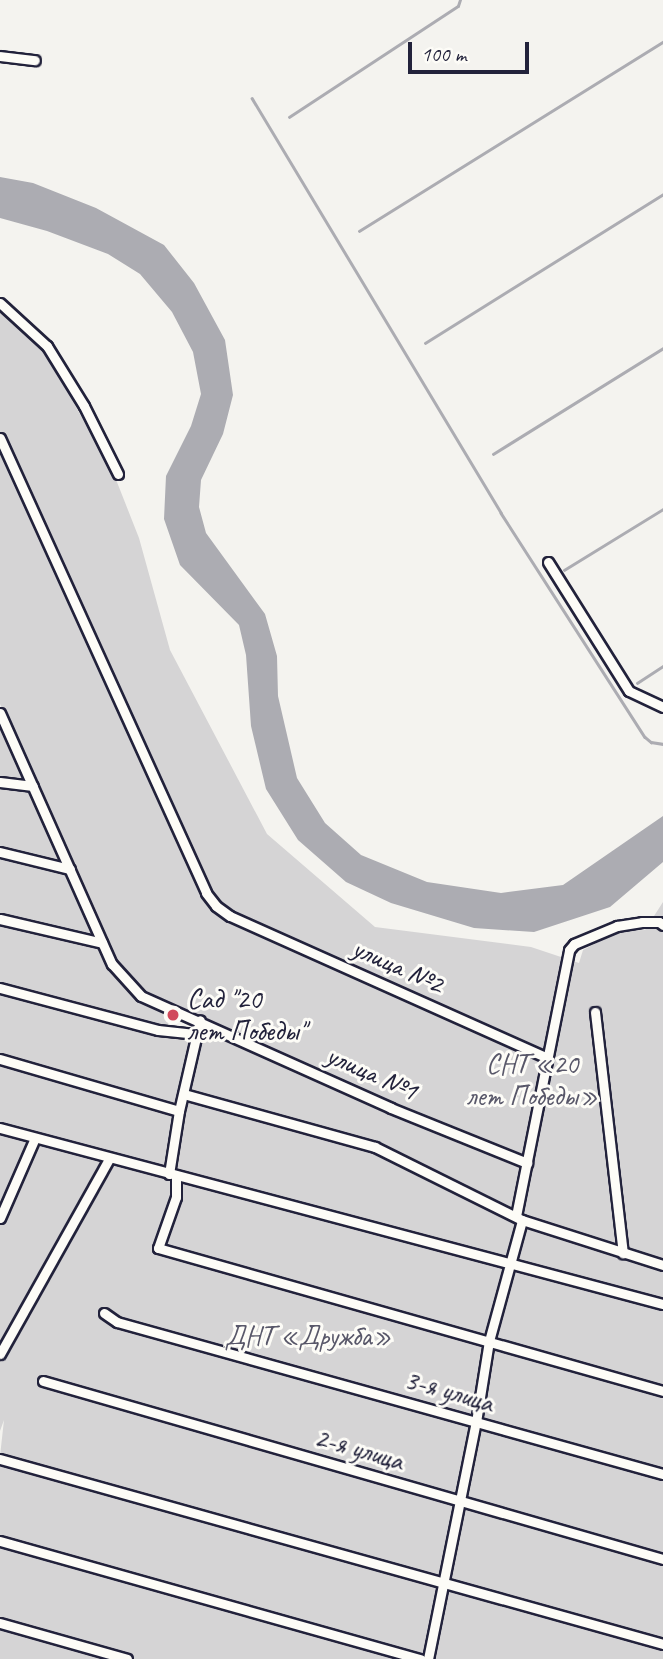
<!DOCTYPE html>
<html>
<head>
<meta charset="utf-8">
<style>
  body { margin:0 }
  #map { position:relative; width:663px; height:1659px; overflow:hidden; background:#f4f3ef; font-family:Caveat,sans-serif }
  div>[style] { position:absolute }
  .green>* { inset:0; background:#d5d4d5 }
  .water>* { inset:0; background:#acacb2 }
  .stream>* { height:2.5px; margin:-1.25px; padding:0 1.25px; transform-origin:1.25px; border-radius:1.25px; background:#acacb2 }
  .roads { filter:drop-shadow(2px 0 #22223b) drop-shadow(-2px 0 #22223b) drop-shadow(0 2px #22223b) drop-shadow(0 -2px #22223b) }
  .minor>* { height:9px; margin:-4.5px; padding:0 4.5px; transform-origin:4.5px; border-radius:4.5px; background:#fdfcf7 }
  .dots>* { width:19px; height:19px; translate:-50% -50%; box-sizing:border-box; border:4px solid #fdfcf7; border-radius:50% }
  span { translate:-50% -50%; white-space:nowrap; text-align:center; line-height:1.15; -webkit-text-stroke:6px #fdfcf7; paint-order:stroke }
  .street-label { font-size:28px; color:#22223b }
  .poi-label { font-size:28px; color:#22223b }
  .left { translate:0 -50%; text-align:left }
  .park-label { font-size:28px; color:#585769 }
  .scale { position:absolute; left:408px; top:42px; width:121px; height:32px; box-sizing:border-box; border:4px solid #22223b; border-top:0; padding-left:9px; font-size:21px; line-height:24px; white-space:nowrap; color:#22223b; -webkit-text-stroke:5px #fdfcf7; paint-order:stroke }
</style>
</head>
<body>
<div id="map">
  <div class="green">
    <div style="clip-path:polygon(0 307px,43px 348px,115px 477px,139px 538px,170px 650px,267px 834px,375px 927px,531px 947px,579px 963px,583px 950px,619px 931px,645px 930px,663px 902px,663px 1260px,534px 1221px,481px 1200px,529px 1227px,663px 1268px,663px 1638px,0 1456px,4px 1420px,0 1431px,0 1132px,150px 1175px,152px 1168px,0 1124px,0 723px,108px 961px,135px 999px,171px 1014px,165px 1036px,199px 1041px,204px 1031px,384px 1109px,386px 1100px,146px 992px,122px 970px,98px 924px,0 704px)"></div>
    <div style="clip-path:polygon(0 1462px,663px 1648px,663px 1659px,0 1659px)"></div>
  </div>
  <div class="water">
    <div style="clip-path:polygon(0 177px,33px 183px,96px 208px,164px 245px,194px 283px,225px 340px,233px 395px,223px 434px,201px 480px,199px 507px,206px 533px,265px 614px,277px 656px,278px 696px,297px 778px,325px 823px,361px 855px,427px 882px,501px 893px,563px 885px,663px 816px,663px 862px,610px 907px,534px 932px,474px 928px,391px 903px,346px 882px,298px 840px,266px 789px,251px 726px,246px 655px,239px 625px,180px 565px,164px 519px,166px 476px,191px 426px,201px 394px,193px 352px,172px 312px,140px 274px,108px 254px,47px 231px,0 218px)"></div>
  </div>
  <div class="stream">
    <div style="left:252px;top:98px;width:484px;rotate:59deg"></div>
    <div style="left:501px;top:513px;width:266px;rotate:57.3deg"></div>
    <div style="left:645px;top:737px;width:8px;rotate:40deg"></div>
    <div style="left:651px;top:742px;width:12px;rotate:9deg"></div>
    <div style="left:289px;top:117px;width:202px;rotate:-33.3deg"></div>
    <div style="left:458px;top:6px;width:6px;rotate:-72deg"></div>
    <div style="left:359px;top:231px;width:358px;rotate:-31.9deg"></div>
    <div style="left:425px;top:343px;width:281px;rotate:-32deg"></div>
    <div style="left:493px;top:454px;width:200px;rotate:-31.9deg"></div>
    <div style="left:564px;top:570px;width:116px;rotate:-31.6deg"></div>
    <div style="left:637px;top:683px;width:31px;rotate:-33deg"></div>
  </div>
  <div class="roads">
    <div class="minor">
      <div style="left:0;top:56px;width:35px;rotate:7deg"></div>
      <div style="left:0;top:303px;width:64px;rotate:42.5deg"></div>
      <div style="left:47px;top:346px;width:70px;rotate:58.3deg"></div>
      <div style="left:84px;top:406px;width:76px;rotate:63.4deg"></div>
      <div style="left:0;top:438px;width:499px;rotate:65.6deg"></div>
      <div style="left:206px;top:893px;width:16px;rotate:52deg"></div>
      <div style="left:216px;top:906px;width:17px;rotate:36deg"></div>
      <div style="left:230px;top:916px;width:347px;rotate:24.1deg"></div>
      <div style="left:548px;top:562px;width:152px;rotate:57.9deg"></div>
      <div style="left:629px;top:691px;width:38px;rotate:25deg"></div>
      <div style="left:0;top:713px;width:275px;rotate:66deg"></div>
      <div style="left:112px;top:964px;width:43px;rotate:47.8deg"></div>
      <div style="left:141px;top:996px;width:274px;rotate:24.1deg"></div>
      <div style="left:391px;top:1108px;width:147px;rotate:22deg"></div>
      <div style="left:0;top:782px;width:33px;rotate:7deg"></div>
      <div style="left:0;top:852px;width:72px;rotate:13.7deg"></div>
      <div style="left:0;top:919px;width:105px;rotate:13.2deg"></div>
      <div style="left:0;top:988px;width:163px;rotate:14.9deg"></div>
      <div style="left:158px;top:1030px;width:37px;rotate:6deg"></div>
      <div style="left:595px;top:1012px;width:243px;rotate:83.4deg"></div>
      <div style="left:0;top:1059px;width:186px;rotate:16.2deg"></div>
      <div style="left:184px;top:1094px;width:198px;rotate:15.5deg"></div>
      <div style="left:375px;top:1147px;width:164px;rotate:26.4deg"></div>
      <div style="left:522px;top:1220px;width:148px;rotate:17.7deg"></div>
      <div style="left:0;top:1128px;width:686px;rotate:14.87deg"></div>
      <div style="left:169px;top:1174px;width:64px;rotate:-81deg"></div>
      <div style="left:179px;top:1111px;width:93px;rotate:-77deg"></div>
      <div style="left:176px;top:1176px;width:21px;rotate:90deg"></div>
      <div style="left:176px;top:1197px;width:54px;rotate:109.4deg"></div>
      <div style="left:158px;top:1248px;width:525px;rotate:15.81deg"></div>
      <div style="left:516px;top:1216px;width:271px;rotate:-78.7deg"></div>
      <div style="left:569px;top:950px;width:8px;rotate:-50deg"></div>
      <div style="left:574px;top:944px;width:47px;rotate:-22.7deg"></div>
      <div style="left:617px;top:926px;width:25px;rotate:-9deg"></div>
      <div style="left:642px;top:922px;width:17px"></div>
      <div style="left:659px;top:922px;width:5px;rotate:37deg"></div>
      <div style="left:0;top:1218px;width:87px;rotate:-66.4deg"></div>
      <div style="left:104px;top:1313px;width:16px;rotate:35deg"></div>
      <div style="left:117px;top:1322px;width:567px;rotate:15.56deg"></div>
      <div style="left:0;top:1354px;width:223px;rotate:-60.8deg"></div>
      <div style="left:43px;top:1381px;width:645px;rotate:16.02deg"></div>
      <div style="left:0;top:1459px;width:688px;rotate:15.59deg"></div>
      <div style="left:0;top:1541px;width:437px;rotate:15.7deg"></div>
      <div style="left:0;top:1623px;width:132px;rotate:15.8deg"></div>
      <div style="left:428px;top:1659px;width:242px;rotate:-78.6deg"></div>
      <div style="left:476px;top:1422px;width:82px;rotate:-80.9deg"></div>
      <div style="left:489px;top:1341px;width:125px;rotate:-74.7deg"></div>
    </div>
  </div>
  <div class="dots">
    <div style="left:173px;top:1015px;background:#d1495b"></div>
  </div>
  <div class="street-label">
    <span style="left:398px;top:966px;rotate:24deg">улица №2</span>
    <span style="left:372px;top:1073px;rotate:24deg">улица №1</span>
    <span style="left:449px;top:1391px;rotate:16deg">3-я улица</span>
    <span style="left:359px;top:1449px;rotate:16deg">2-я улица</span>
  </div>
  <div class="poi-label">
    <span class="left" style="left:187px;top:1015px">Сад "20<br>лет Победы"</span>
  </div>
  <div class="park-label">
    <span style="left:532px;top:1080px">СНТ «20<br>лет Победы»</span>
    <span style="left:308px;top:1336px">ДНТ «Дружба»</span>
  </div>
  <div class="scale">100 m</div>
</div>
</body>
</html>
